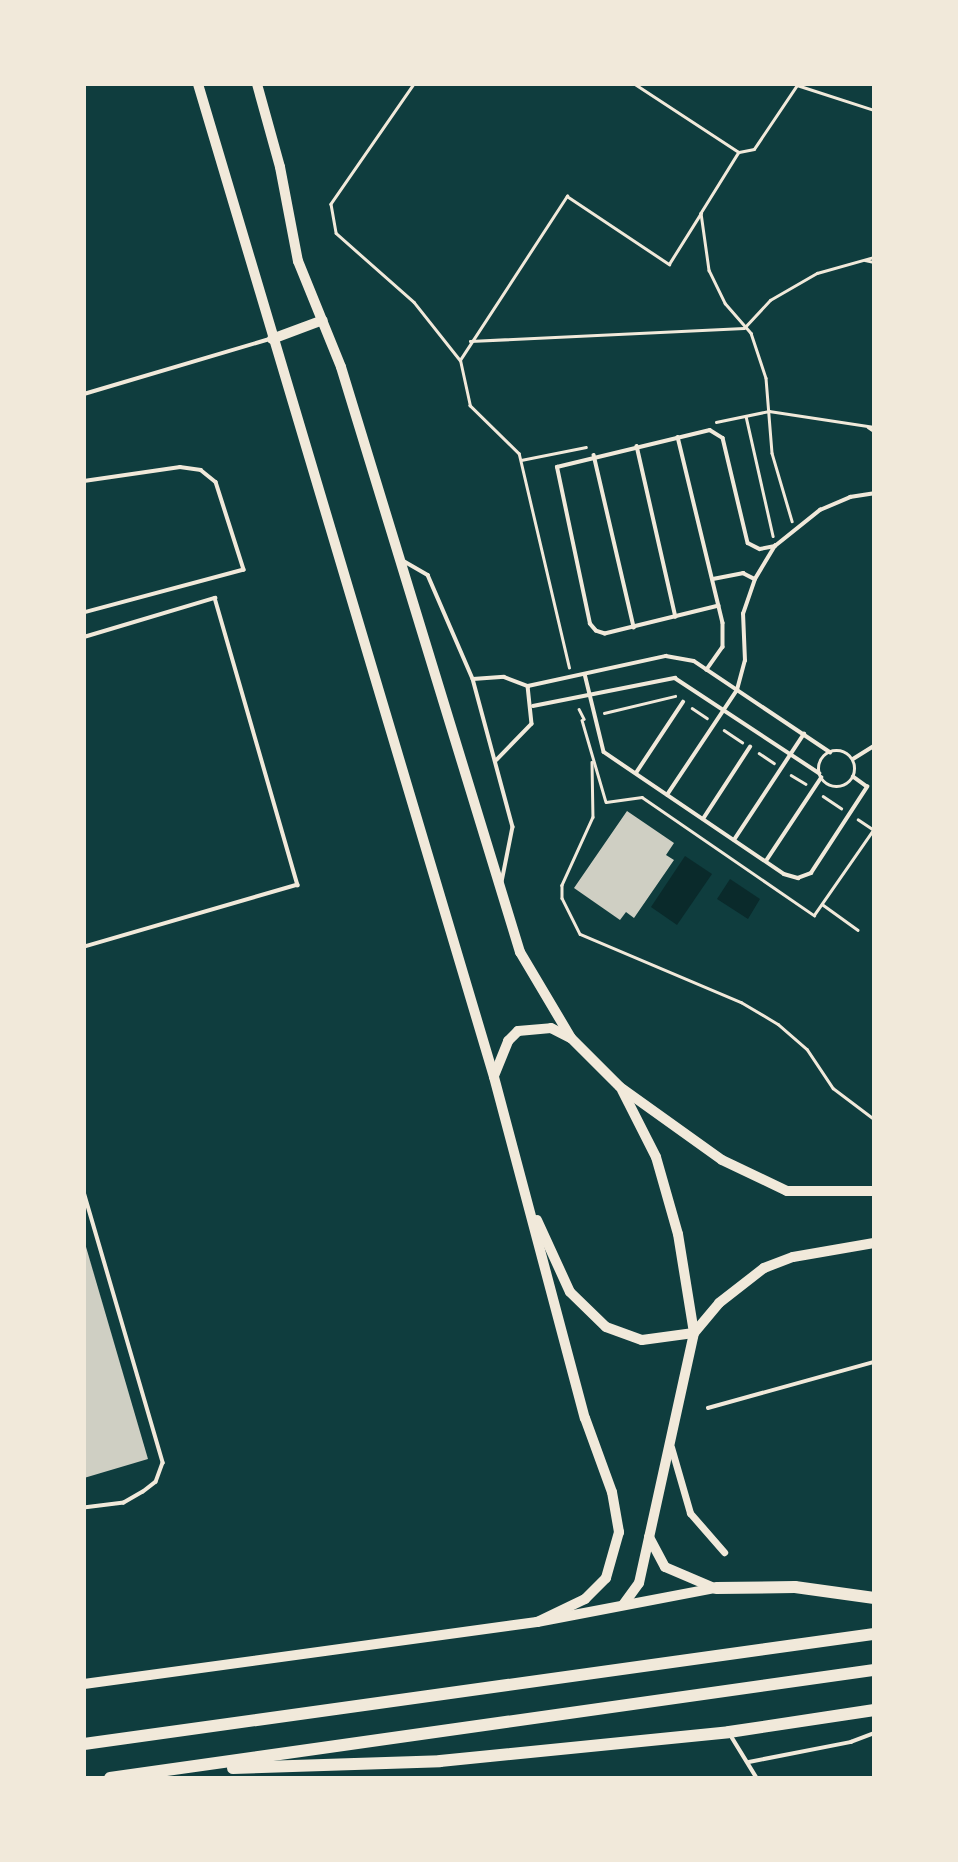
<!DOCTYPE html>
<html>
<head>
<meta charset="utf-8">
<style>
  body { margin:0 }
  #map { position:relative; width:958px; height:1862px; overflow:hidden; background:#0f3d3e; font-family:Barlow,sans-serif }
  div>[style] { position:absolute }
  .water>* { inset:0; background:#0a2a2b }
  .building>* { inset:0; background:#cfcfc3 }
  .path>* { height:2.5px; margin:-1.25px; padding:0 1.25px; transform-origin:1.25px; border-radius:1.25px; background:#f1e9da }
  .service>* { height:3.5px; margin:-1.75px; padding:0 1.75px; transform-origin:1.75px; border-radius:1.75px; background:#f1e9da }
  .service>.ring { margin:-1.75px; padding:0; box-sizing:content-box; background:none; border:3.5px solid #f1e9da; border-radius:50% }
  .minor>* { height:7px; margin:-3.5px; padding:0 3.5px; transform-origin:3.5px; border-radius:3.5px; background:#f1e9da }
  .secondary>* { height:10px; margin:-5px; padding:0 5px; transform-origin:5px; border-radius:5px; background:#f1e9da }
  .motorway>* { height:12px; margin:-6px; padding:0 6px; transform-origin:6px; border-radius:6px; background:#f1e9da }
  span { translate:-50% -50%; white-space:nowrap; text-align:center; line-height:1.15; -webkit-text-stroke:7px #f1e9da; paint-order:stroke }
  .frame { position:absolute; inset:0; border:86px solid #f1e9da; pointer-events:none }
</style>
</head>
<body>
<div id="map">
  <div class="water">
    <div style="clip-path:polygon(685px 856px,712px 874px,677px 925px,651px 907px)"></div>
    <div style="clip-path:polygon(730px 879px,760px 899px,748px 919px,717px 899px)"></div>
  </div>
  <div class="building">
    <div style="clip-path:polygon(627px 811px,674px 843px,666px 855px,674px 860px,634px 918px,626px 912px,620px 920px,574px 888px)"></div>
    <div style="clip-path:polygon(84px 1240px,148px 1459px,84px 1478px)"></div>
  </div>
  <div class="path">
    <div style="left:414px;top:84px;width:146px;rotate:124.7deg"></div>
    <div style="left:331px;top:204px;width:29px;rotate:80deg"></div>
    <div style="left:336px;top:233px;width:104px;rotate:41.5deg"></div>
    <div style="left:414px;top:302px;width:74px;rotate:51.6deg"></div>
    <div style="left:635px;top:84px;width:124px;rotate:33.2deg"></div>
    <div style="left:739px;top:152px;width:15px;rotate:-11deg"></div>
    <div style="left:754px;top:149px;width:77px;rotate:-56.1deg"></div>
    <div style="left:797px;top:85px;width:81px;rotate:18deg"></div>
    <div style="left:739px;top:152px;width:72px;rotate:121.9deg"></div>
    <div style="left:701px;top:213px;width:58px;rotate:82deg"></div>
    <div style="left:709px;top:270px;width:37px;rotate:64deg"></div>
    <div style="left:725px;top:303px;width:40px;rotate:49deg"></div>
    <div style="left:751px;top:333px;width:47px;rotate:71.6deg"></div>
    <div style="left:766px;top:378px;width:75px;rotate:85.4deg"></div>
    <div style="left:772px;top:453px;width:71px;rotate:73.6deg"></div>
    <div style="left:865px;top:260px;width:9px;rotate:13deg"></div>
    <div style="left:470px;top:341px;width:274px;rotate:-2.7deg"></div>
    <div style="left:744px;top:328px;width:38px;rotate:-47deg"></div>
    <div style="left:770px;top:300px;width:54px;rotate:-29.9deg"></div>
    <div style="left:817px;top:273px;width:59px;rotate:-15.7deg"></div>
    <div style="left:746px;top:416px;width:123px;rotate:77.3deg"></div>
    <div style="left:716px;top:422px;width:54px;rotate:-11.7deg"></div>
    <div style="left:769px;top:411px;width:106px;rotate:8.7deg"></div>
    <div style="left:868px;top:427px;width:7px;rotate:34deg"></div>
    <div style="left:521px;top:460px;width:66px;rotate:-11.3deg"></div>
    <div style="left:569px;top:668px;width:220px;rotate:-103.2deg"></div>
    <div style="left:519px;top:454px;width:69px;rotate:-135.6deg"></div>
    <div style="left:470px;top:406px;width:47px;rotate:-102.3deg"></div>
    <div style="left:460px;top:360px;width:196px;rotate:-56.9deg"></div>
    <div style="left:567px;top:196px;width:123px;rotate:33.7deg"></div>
    <div style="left:669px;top:264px;width:60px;rotate:-57.9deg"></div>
    <div style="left:692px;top:708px;width:18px;rotate:34deg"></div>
    <div style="left:579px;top:709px;width:11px;rotate:63deg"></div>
    <div style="left:604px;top:713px;width:73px;rotate:-13.5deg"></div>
    <div style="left:582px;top:720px;width:85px;rotate:73.7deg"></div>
    <div style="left:606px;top:802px;width:36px;rotate:-8deg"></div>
    <div style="left:642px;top:797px;width:209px;rotate:34.5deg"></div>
    <div style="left:814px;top:915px;width:103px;rotate:-55.2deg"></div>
    <div style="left:873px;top:830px;width:18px;rotate:-146deg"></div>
    <div style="left:724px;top:730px;width:22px;rotate:34deg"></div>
    <div style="left:759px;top:753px;width:18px;rotate:34deg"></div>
    <div style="left:592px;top:762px;width:55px;rotate:89deg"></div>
    <div style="left:593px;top:817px;width:75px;rotate:114.5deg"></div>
    <div style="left:562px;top:885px;width:13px;rotate:90deg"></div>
    <div style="left:562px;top:898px;width:40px;rotate:63.4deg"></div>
    <div style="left:580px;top:934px;width:175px;rotate:22.9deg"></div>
    <div style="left:741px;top:1002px;width:43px;rotate:30.7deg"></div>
    <div style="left:778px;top:1024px;width:38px;rotate:41deg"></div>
    <div style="left:807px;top:1049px;width:47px;rotate:56.3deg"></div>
    <div style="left:833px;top:1088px;width:51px;rotate:37.1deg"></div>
    <div style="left:791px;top:775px;width:17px;rotate:31deg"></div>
    <div style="left:823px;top:796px;width:22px;rotate:34deg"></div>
    <div style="left:822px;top:904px;width:44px;rotate:35.8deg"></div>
  </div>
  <div class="service">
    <div style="left:84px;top:394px;width:194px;rotate:-16.5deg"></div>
    <div style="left:678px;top:437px;width:191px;rotate:76.4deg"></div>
    <div style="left:723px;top:623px;width:24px;rotate:90deg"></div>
    <div style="left:723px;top:647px;width:28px;rotate:125deg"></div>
    <div style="left:637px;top:446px;width:175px;rotate:77.2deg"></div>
    <div style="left:594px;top:455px;width:177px;rotate:76.9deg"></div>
    <div style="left:84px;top:481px;width:97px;rotate:-8.3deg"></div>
    <div style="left:180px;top:467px;width:21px;rotate:8deg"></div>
    <div style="left:201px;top:470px;width:19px;rotate:39deg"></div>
    <div style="left:216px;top:482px;width:92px;rotate:72.3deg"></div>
    <div style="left:244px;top:570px;width:166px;rotate:165deg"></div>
    <div style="left:402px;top:560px;width:30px;rotate:30deg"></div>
    <div style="left:428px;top:575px;width:113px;rotate:66.6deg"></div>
    <div style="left:473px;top:679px;width:153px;rotate:74.9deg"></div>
    <div style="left:513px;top:827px;width:56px;rotate:101.3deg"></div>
    <div style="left:713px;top:579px;width:31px;rotate:-11deg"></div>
    <div style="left:743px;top:573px;width:13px;rotate:27deg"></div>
    <div style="left:719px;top:606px;width:117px;rotate:166.2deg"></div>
    <div style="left:605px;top:634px;width:9px;rotate:-162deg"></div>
    <div style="left:596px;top:631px;width:9px;rotate:-131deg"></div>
    <div style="left:590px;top:624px;width:160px;rotate:-101.9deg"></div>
    <div style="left:557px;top:467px;width:157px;rotate:-13.6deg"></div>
    <div style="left:710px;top:430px;width:15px;rotate:32deg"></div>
    <div style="left:723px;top:438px;width:108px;rotate:76.6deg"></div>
    <div style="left:748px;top:543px;width:13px;rotate:27deg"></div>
    <div style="left:760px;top:549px;width:15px;rotate:-11deg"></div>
    <div style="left:84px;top:637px;width:137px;rotate:-16.6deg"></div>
    <div style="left:215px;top:598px;width:299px;rotate:73.9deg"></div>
    <div style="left:298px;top:885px;width:223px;rotate:163.8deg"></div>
    <div style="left:585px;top:674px;width:80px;rotate:76.3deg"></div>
    <div style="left:604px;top:752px;width:217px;rotate:34.1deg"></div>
    <div style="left:784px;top:874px;width:15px;rotate:16deg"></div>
    <div style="left:798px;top:878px;width:14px;rotate:-21deg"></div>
    <div style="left:811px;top:873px;width:103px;rotate:-56.9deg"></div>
    <div style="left:867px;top:787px;width:17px;rotate:-144deg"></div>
    <div style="left:473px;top:679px;width:31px;rotate:-4deg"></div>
    <div style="left:504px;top:677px;width:26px;rotate:21deg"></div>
    <div style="left:528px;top:686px;width:38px;rotate:84deg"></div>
    <div style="left:532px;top:724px;width:50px;rotate:134.2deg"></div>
    <div style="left:528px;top:686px;width:141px;rotate:-12.3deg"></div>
    <div style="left:666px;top:656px;width:28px;rotate:10deg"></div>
    <div style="left:694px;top:661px;width:164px;rotate:33.8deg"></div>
    <div style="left:533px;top:706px;width:145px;rotate:-11.2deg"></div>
    <div style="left:675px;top:678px;width:173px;rotate:33.4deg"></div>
    <div class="ring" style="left:819px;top:751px;width:32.5px;height:32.5px"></div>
    <div style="left:853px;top:759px;width:25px;rotate:-32deg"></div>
    <div style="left:636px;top:773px;width:85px;rotate:-56.5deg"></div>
    <div style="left:667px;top:795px;width:126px;rotate:-56.3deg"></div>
    <div style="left:737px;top:690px;width:30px;rotate:-75deg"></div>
    <div style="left:745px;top:661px;width:47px;rotate:-92.4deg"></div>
    <div style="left:743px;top:614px;width:37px;rotate:-71deg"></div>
    <div style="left:755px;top:579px;width:39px;rotate:-59deg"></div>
    <div style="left:775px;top:546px;width:58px;rotate:-38.7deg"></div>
    <div style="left:820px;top:510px;width:33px;rotate:-23deg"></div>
    <div style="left:850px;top:497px;width:24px;rotate:-9deg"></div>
    <div style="left:703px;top:819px;width:86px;rotate:-56.9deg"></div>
    <div style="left:734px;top:840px;width:127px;rotate:-56.6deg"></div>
    <div style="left:766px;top:861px;width:100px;rotate:-56.5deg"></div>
    <div style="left:84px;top:1192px;width:282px;rotate:73.7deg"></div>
    <div style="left:163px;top:1463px;width:20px;rotate:110deg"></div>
    <div style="left:156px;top:1482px;width:16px;rotate:142deg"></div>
    <div style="left:143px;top:1492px;width:22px;rotate:150deg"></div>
    <div style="left:124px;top:1503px;width:40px;rotate:172.9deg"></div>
    <div style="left:708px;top:1408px;width:172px;rotate:-15.5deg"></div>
    <div style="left:730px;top:1734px;width:52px;rotate:58.5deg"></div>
    <div style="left:749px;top:1762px;width:104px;rotate:-11.1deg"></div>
    <div style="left:851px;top:1742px;width:25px;rotate:-21deg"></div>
  </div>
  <div class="minor">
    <div style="left:671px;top:1447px;width:69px;rotate:73.9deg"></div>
    <div style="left:690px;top:1513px;width:52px;rotate:48.9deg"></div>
  </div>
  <div class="secondary">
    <div style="left:198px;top:84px;width:1036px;rotate:73.4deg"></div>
    <div style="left:494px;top:1077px;width:353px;rotate:75.1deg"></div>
    <div style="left:585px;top:1418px;width:79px;rotate:70deg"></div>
    <div style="left:612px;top:1492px;width:41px;rotate:80.1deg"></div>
    <div style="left:619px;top:1532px;width:48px;rotate:105.8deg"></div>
    <div style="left:606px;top:1578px;width:30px;rotate:135deg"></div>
    <div style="left:585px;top:1599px;width:53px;rotate:154.4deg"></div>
    <div style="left:257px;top:84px;width:86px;rotate:74.5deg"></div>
    <div style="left:280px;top:167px;width:96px;rotate:79.2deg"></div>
    <div style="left:298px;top:261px;width:114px;rotate:67.9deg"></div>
    <div style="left:341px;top:367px;width:612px;rotate:72.99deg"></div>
    <div style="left:520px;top:952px;width:100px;rotate:59.3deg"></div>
    <div style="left:571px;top:1038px;width:69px;rotate:45deg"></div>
    <div style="left:620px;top:1087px;width:125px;rotate:35.6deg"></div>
    <div style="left:722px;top:1160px;width:72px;rotate:25.5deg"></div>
    <div style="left:787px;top:1191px;width:87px"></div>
    <div style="left:272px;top:339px;width:54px;rotate:-20.4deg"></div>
    <div style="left:494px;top:1076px;width:38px;rotate:-68deg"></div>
    <div style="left:508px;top:1041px;width:14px;rotate:-45deg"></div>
    <div style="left:518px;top:1031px;width:33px;rotate:-5deg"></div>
    <div style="left:551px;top:1028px;width:22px;rotate:27deg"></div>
    <div style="left:622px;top:1090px;width:75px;rotate:63.1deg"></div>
    <div style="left:656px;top:1157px;width:80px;rotate:74.1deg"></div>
    <div style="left:678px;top:1234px;width:100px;rotate:80.8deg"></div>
    <div style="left:694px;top:1333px;width:256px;rotate:102.4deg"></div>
    <div style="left:639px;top:1583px;width:26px;rotate:126deg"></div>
    <div style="left:537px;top:1220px;width:79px;rotate:65.4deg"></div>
    <div style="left:570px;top:1292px;width:50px;rotate:44.2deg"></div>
    <div style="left:606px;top:1327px;width:38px;rotate:20deg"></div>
    <div style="left:642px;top:1340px;width:52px;rotate:-7.7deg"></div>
    <div style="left:694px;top:1333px;width:39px;rotate:-50deg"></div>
    <div style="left:719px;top:1303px;width:57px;rotate:-37.9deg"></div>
    <div style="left:764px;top:1268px;width:31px;rotate:-21deg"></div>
    <div style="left:793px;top:1257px;width:82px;rotate:-9.8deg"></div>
    <div style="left:649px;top:1537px;width:34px;rotate:62deg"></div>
    <div style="left:665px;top:1567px;width:51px;rotate:23.1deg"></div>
    <div style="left:84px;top:1684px;width:457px;rotate:-7.8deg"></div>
    <div style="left:537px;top:1622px;width:182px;rotate:-10.8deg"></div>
  </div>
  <div class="motorway">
    <div style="left:716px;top:1588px;width:79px;rotate:-0.7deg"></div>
    <div style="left:795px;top:1587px;width:80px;rotate:7.9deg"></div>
    <div style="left:84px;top:1744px;width:798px;rotate:-7.93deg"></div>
    <div style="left:233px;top:1768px;width:207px;rotate:-1.9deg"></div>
    <div style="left:440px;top:1761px;width:290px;rotate:-5.7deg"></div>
    <div style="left:729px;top:1732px;width:147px;rotate:-8.6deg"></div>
    <div style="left:110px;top:1778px;width:772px;rotate:-8.05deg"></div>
  </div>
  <div class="frame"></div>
</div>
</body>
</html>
